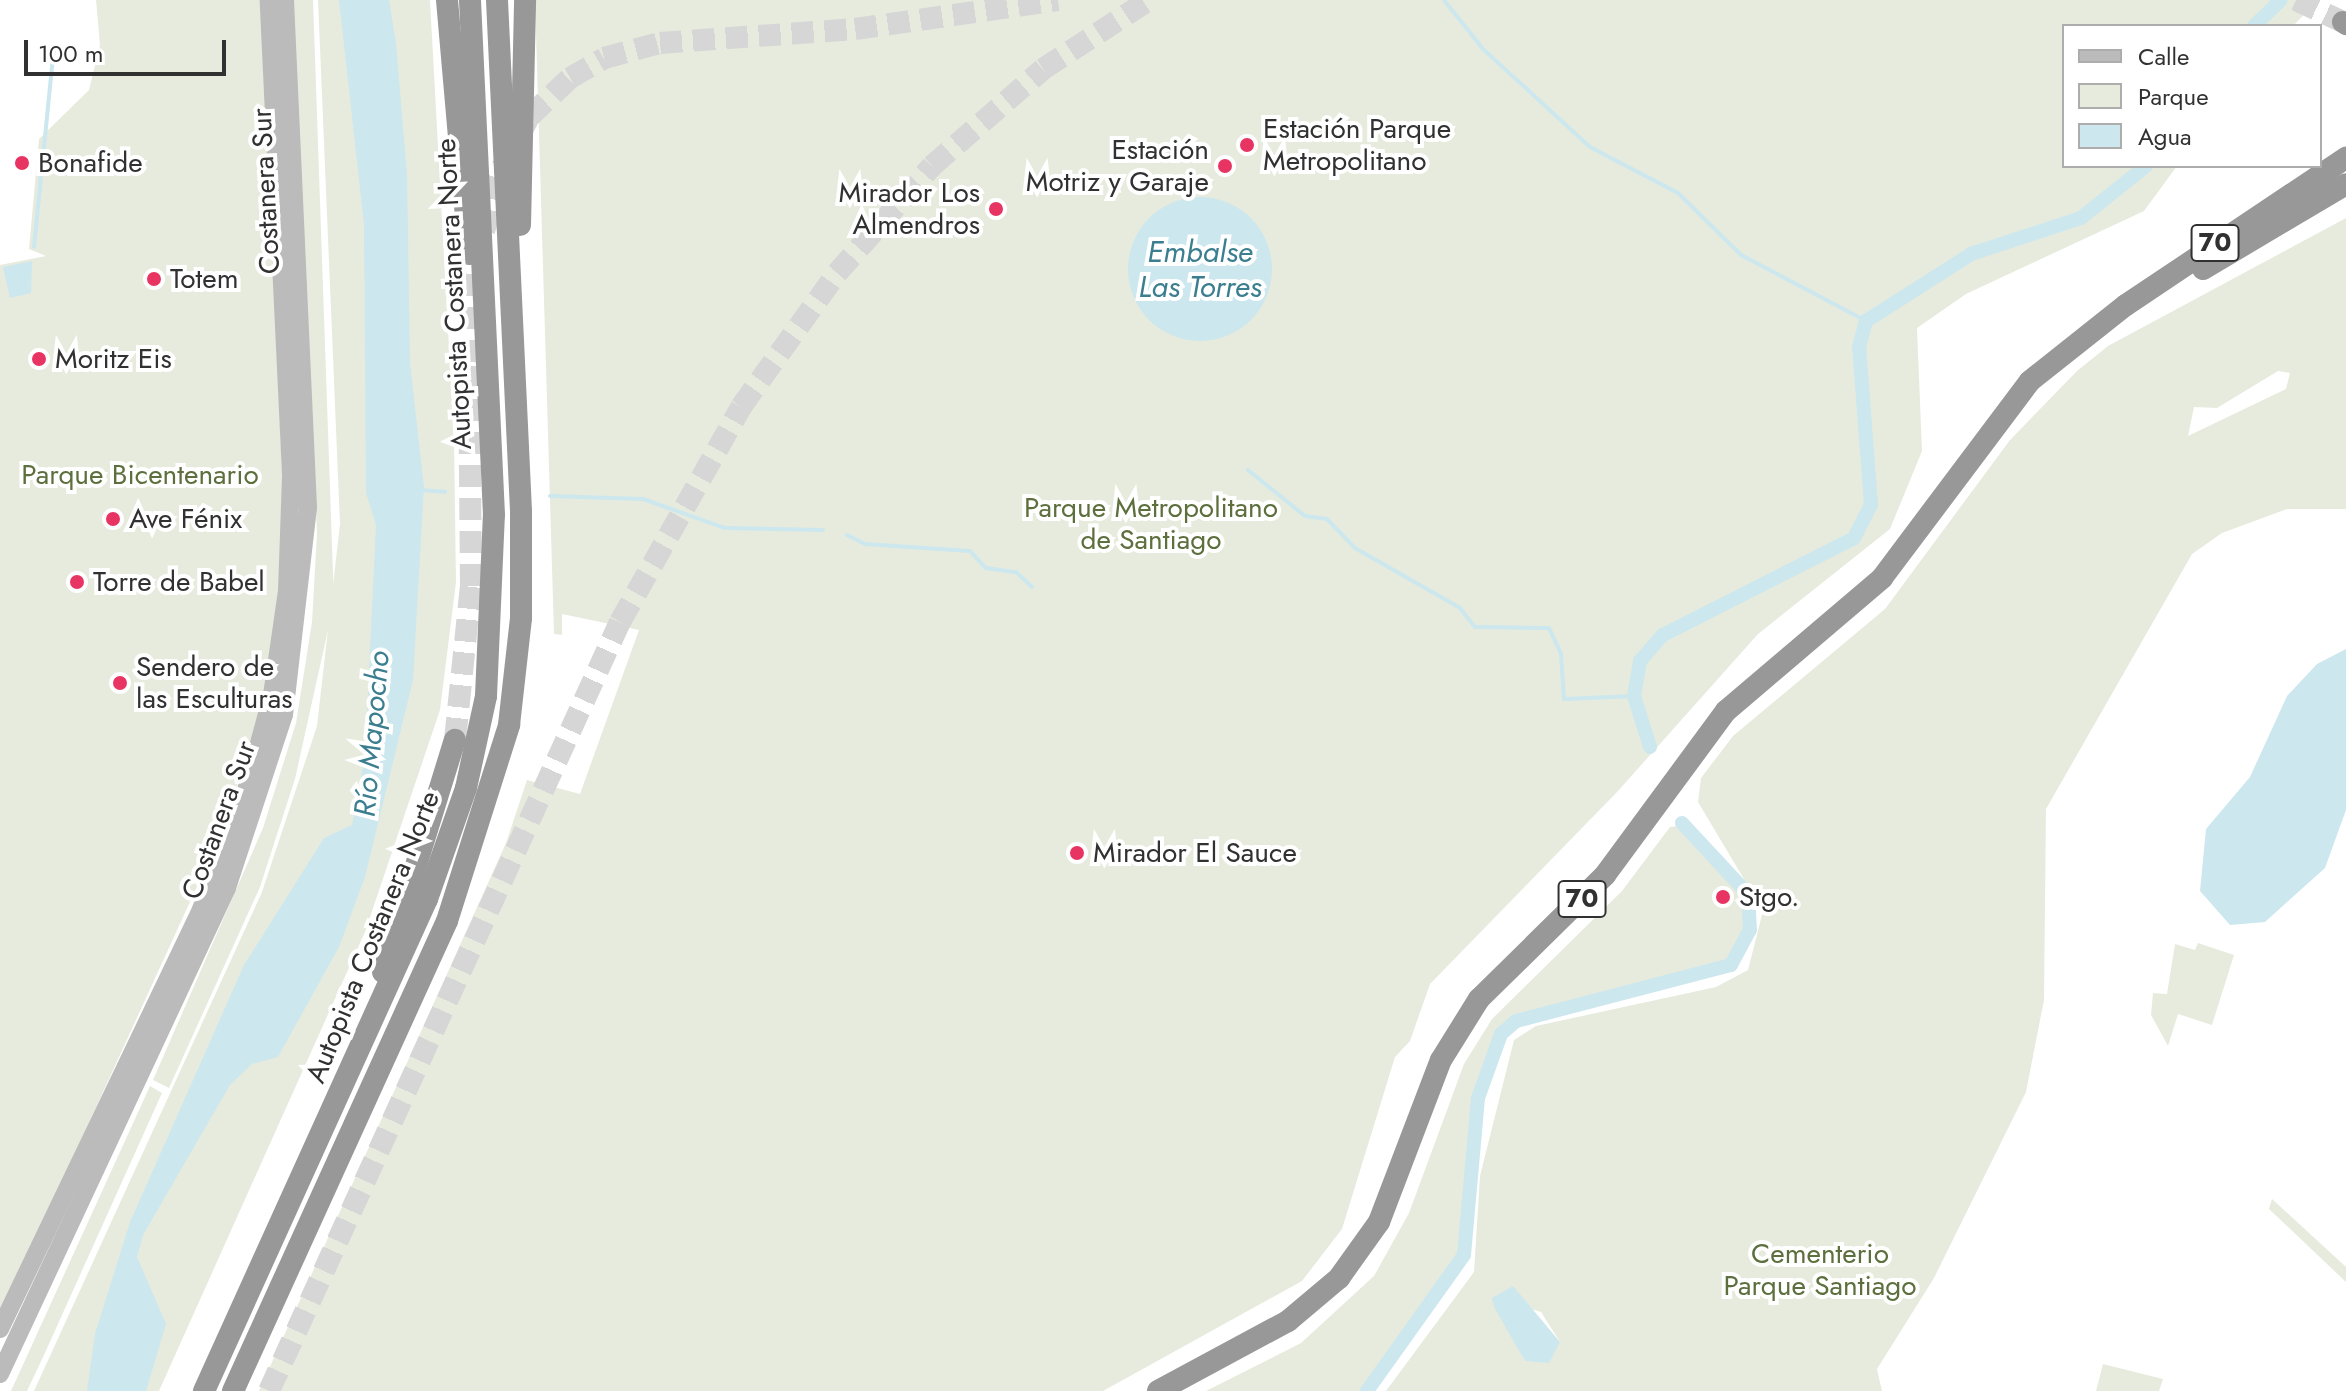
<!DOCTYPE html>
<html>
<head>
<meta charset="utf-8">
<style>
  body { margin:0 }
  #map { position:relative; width:2346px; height:1391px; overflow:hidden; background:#fff; font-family:Jost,sans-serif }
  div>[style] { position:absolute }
  .green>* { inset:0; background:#e7ebdd }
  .water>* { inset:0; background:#cce7ee }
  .round { border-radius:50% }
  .stream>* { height:4px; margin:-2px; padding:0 2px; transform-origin:2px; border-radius:2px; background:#cce7ee }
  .canal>* { height:14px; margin:-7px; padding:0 7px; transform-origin:7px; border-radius:7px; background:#cce7ee }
  .motorway-tunnel>* { height:22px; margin-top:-11px; transform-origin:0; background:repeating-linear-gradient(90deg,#d6d6d6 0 22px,transparent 0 33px) }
  .secondary>* { height:18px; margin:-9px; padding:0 9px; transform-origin:9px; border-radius:9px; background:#bbb }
  .motorway>* { height:22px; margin:-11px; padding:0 11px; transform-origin:11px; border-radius:11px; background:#989898 }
  .dots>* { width:22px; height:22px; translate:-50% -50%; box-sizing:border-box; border:4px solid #fff; border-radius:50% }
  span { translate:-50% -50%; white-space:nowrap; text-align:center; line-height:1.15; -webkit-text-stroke:8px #fff; paint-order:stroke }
  .shield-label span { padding:2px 6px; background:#fff; border:2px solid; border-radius:6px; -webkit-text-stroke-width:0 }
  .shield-label { font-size:26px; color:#313131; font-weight:700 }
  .poi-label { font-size:28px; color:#313131 }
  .left { translate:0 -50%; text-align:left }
  .right { translate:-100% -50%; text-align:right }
  .street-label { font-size:28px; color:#313131 }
  .park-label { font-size:28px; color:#5d6f3d }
  .water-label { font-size:30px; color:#3b7e8f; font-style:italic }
  .legend { position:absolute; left:2062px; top:24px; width:260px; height:144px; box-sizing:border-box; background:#fff; border:2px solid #adadad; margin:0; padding:10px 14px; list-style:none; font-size:24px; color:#313131 }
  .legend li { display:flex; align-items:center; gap:16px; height:40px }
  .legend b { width:40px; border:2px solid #adadad }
  .scale { position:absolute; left:24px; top:40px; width:202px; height:36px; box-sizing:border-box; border:4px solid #313131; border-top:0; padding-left:10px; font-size:24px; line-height:28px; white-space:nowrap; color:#313131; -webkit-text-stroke:6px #fff; paint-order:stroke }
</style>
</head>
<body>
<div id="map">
  <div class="green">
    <div style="clip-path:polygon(96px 0,261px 0,284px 516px,278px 600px,266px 686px,227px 821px,0 1317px,0 265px,46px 256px,29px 249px,39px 139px,89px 90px,100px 45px)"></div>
    <div style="clip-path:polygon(291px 0,313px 0,334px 603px,295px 779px,260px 887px,169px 1088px,153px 1080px,263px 828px,296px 723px,312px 622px,317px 533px)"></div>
    <div style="clip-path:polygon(318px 0,430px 0,454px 439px,456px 582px,440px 710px,365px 932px,159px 1391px,34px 1391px,262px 892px,317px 726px,340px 524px)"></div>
    <div style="clip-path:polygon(535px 0,2318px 0,2293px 26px,2064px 26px,2064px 166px,2177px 166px,2144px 211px,1966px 294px,1917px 328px,1922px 451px,1890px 529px,1758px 634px,1618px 791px,1430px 984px,1410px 1041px,1395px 1057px,1342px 1229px,1302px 1281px,1103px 1391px,259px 1391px,506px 843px,527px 780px,580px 794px,639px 630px,562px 614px,562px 635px,554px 634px)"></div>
    <div style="clip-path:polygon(evenodd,2346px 218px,2346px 509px,2287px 509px,2222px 533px,2192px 554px,2046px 809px,2044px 1000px,2026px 1092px,1934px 1278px,1877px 1369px,1882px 1391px,1386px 1391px,1474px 1272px,1480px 1176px,1514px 1040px,1536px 1026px,1716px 987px,1748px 970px,1763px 911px,1698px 802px,1701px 778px,1733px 736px,1885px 609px,2010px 440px,2077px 371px,2108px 346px,2346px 218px,2278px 371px,2290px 373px,2286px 389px,2188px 436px,2194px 407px,2217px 408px,2278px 371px,2346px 218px,1493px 1298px,1541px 1312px,1560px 1342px,1525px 1361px,1493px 1298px)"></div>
    <div style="clip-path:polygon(1679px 826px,1744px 895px,1746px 929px,1728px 962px,1514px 1017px,1498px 1032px,1473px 1097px,1460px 1253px,1362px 1391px,1206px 1391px,1301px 1343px,1374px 1276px,1409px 1213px,1464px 1064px,1492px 1019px,1622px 891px,1670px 827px)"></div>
    <div style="clip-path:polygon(2198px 943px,2234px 955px,2212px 1025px,2178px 1014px,2168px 1046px,2151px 1015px,2153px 993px,2167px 994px,2175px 944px,2195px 950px)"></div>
    <div style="clip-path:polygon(150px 1086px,162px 1093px,44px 1355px,27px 1391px,11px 1391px)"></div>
    <div style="clip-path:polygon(2272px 1199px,2346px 1267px,2346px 1282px,2269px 1209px)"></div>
    <div style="clip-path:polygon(2103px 1364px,2163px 1379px,2159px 1391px,2096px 1391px)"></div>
  </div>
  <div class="water">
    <div style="clip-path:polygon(339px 0,389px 0,396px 43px,407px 174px,410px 363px,424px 487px,413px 680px,365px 877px,339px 947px,278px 1057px,252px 1064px,230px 1085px,143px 1235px,137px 1257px,166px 1324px,146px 1391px,87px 1391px,95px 1334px,130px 1222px,244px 965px,324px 838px,352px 825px,365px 755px,376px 525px,366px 493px,364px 225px)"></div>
    <div class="round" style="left:1128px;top:197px;width:144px;height:144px"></div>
    <div style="clip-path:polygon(32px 261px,31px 293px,10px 298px,3px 267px)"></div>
    <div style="clip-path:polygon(2346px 649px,2346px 810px,2325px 868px,2265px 922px,2230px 925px,2200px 891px,2206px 829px,2250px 777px,2287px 696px,2317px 664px)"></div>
    <div style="clip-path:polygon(1513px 1286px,1560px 1342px,1549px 1363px,1525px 1361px,1494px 1307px,1492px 1298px)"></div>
  </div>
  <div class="stream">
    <div style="left:1444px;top:0;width:63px;rotate:51.5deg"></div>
    <div style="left:1483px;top:49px;width:145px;rotate:42.5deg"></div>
    <div style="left:1590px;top:147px;width:99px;rotate:27.6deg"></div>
    <div style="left:1678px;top:193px;width:88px;rotate:44.5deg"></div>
    <div style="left:1741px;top:255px;width:141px;rotate:27.8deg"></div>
    <div style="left:34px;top:247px;width:202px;rotate:-84.3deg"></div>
    <div style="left:1248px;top:470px;width:73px;rotate:38.9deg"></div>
    <div style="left:1305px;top:516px;width:22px;rotate:8deg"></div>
    <div style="left:1327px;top:519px;width:40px;rotate:46deg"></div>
    <div style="left:1355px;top:548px;width:121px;rotate:29.7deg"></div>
    <div style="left:1460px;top:608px;width:24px;rotate:52deg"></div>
    <div style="left:1475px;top:627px;width:74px;rotate:0.8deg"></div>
    <div style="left:1549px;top:628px;width:29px;rotate:65deg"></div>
    <div style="left:1561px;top:654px;width:45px;rotate:86.2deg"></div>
    <div style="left:1564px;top:699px;width:70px;rotate:-2.5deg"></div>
    <div style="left:419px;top:490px;width:26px;rotate:4deg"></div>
    <div style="left:550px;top:496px;width:93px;rotate:1.8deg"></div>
    <div style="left:643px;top:499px;width:87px;rotate:19.5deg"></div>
    <div style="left:725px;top:528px;width:98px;rotate:1.2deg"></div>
    <div style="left:847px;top:535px;width:20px;rotate:27deg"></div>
    <div style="left:865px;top:544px;width:105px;rotate:3.8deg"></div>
    <div style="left:970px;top:551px;width:23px;rotate:47deg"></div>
    <div style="left:986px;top:568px;width:30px;rotate:8deg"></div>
    <div style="left:1016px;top:572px;width:22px;rotate:43deg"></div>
  </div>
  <div class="canal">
    <div style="left:2254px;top:26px;width:37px;rotate:-44deg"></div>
    <div style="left:1650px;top:747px;width:53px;rotate:-107.4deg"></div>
    <div style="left:1634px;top:696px;width:36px;rotate:-80deg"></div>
    <div style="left:1640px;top:661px;width:35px;rotate:-49deg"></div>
    <div style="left:1663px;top:635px;width:214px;rotate:-26.9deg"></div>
    <div style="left:1854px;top:538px;width:37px;rotate:-63deg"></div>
    <div style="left:1871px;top:505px;width:158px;rotate:-94.3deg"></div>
    <div style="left:1859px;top:347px;width:27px;rotate:-75deg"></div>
    <div style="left:1866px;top:321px;width:125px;rotate:-32.5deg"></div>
    <div style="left:1971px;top:254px;width:116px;rotate:-18.1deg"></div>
    <div style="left:2081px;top:218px;width:83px;rotate:-38.7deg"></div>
    <div style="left:1367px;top:1391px;width:167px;rotate:-54.5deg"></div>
    <div style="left:1464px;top:1255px;width:158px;rotate:-84.9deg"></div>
    <div style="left:1478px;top:1098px;width:68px;rotate:-70.2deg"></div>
    <div style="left:1501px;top:1034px;width:20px;rotate:-41deg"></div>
    <div style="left:1516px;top:1021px;width:222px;rotate:-14.6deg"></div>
    <div style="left:1731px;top:965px;width:40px;rotate:-62deg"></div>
    <div style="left:1750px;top:930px;width:36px;rotate:-93deg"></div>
    <div style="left:1748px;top:894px;width:97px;rotate:-132.9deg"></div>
  </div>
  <div class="motorway-tunnel">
    <div style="left:2296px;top:0;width:52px;rotate:25.1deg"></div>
    <div style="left:484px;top:231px;width:66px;rotate:-74.1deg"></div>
    <div style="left:502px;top:168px;width:58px;rotate:-62.1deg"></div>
    <div style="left:529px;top:117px;width:57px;rotate:-43.6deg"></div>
    <div style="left:570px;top:78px;width:39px;rotate:-30deg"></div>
    <div style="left:604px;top:58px;width:58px;rotate:-15deg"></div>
    <div style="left:660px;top:43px;width:196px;rotate:-4.1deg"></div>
    <div style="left:855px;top:29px;width:205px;rotate:-8.1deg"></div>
    <div style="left:455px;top:740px;width:155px;rotate:-84.1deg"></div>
    <div style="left:471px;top:586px;width:224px;rotate:-90.5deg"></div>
    <div style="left:469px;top:362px;width:93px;rotate:-85.1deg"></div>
    <div style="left:269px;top:1391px;width:845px;rotate:-65.47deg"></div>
    <div style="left:620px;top:622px;width:247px;rotate:-60.6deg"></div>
    <div style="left:741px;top:407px;width:165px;rotate:-54.4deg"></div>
    <div style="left:837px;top:273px;width:143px;rotate:-48.4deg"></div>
    <div style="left:932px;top:166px;width:147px;rotate:-41.1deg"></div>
    <div style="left:1043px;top:69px;width:126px;rotate:-33.1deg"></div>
  </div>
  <div class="secondary">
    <div style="left:0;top:1329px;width:466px;rotate:-64.4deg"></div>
    <div style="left:201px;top:909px;width:112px;rotate:-68.5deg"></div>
    <div style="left:242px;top:805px;width:114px;rotate:-74.7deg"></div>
    <div style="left:272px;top:695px;width:105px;rotate:-81.8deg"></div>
    <div style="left:287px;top:591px;width:116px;rotate:-88deg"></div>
    <div style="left:291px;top:475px;width:476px;rotate:-92.7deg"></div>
    <div style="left:0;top:1374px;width:536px;rotate:-64.96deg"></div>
    <div style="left:227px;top:888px;width:182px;rotate:-71.8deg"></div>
    <div style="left:284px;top:715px;width:209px;rotate:-83.4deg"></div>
    <div style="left:308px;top:507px;width:508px;rotate:-92.6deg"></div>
  </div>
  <div class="motorway">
    <div style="left:447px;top:0;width:255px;rotate:85deg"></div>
    <div style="left:2343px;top:22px;width:4px;rotate:34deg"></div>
    <div style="left:520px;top:225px;width:225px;rotate:-88.7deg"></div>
    <div style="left:2203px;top:269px;width:166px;rotate:-30.7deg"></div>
    <div style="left:383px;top:972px;width:243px;rotate:-72.8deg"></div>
    <div style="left:204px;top:1391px;width:540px;rotate:-65.62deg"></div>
    <div style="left:427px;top:899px;width:118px;rotate:-70.6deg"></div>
    <div style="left:466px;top:788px;width:94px;rotate:-77.7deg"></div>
    <div style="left:486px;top:696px;width:181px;rotate:-87.5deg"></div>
    <div style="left:494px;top:515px;width:516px;rotate:-92.67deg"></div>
    <div style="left:233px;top:1391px;width:516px;rotate:-65.52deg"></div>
    <div style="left:447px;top:921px;width:206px;rotate:-72.4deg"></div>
    <div style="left:509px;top:725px;width:108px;rotate:-83.6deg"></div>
    <div style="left:521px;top:618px;width:107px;rotate:-90deg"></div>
    <div style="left:521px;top:511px;width:512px;rotate:-92.69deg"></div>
    <div style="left:1158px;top:1391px;width:148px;rotate:-28.3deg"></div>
    <div style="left:1288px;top:1321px;width:67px;rotate:-40.1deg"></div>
    <div style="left:1339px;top:1278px;width:69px;rotate:-54.5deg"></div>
    <div style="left:1379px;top:1222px;width:173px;rotate:-69.1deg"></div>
    <div style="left:1441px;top:1060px;width:72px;rotate:-58.1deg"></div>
    <div style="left:1479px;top:999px;width:177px;rotate:-44.5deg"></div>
    <div style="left:1605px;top:875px;width:204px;rotate:-53.6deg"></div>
    <div style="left:1726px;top:711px;width:205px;rotate:-40.4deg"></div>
    <div style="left:1882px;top:578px;width:246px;rotate:-53.1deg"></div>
    <div style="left:2030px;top:381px;width:122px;rotate:-38.4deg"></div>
    <div style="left:2126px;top:305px;width:265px;rotate:-33.8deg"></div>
  </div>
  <div class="dots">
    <div style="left:1247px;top:145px;background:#e83462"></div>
    <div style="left:22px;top:163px;background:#e83462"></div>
    <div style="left:1225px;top:166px;background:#e83462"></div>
    <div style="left:996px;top:209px;background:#e83462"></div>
    <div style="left:154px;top:279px;background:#e83462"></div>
    <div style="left:39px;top:359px;background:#e83462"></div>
    <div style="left:113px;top:519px;background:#e83462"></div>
    <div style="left:77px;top:582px;background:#e83462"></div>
    <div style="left:120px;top:683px;background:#e83462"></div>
    <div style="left:1077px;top:853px;background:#e83462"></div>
    <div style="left:1723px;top:897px;background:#e83462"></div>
  </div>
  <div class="shield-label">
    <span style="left:2215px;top:243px">70</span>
    <span style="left:1582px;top:899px">70</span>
  </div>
  <div class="poi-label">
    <span class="left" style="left:1263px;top:145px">Estación Parque<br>Metropolitano</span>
    <span class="right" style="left:1209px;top:166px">Estación<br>Motriz y Garaje</span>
    <span class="left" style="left:38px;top:163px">Bonafide</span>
    <span class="right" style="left:980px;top:209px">Mirador Los<br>Almendros</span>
    <span class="left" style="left:170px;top:279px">Totem</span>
    <span class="left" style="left:55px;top:359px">Moritz Eis</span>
    <span class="left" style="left:129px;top:519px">Ave Fénix</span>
    <span class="left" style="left:93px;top:582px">Torre de Babel</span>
    <span class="left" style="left:136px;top:683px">Sendero de<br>las Esculturas</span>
    <span class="left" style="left:1093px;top:853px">Mirador El Sauce</span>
    <span class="left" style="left:1739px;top:897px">Stgo.</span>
  </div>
  <div class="street-label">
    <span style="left:266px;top:191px;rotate:-93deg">Costanera Sur</span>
    <span style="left:454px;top:294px;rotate:-93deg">Autopista Costanera Norte</span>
    <span style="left:219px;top:820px;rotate:-70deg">Costanera Sur</span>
    <span style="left:373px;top:937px;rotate:-68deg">Autopista Costanera Norte</span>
  </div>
  <div class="park-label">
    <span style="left:140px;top:475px">Parque Bicentenario</span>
    <span style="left:1151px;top:524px">Parque Metropolitano<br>de Santiago</span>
    <span style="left:1820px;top:1270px">Cementerio<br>Parque Santiago</span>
  </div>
  <div class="water-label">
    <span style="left:1200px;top:269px">Embalse<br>Las Torres</span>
    <span style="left:372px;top:734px;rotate:-85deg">Río Mapocho</span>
  </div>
  <ul class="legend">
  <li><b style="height:10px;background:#bbb"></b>Calle</li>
  <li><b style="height:22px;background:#e7ebdd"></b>Parque</li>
  <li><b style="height:22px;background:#cce7ee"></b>Agua</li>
  </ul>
  <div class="scale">100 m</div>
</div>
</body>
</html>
